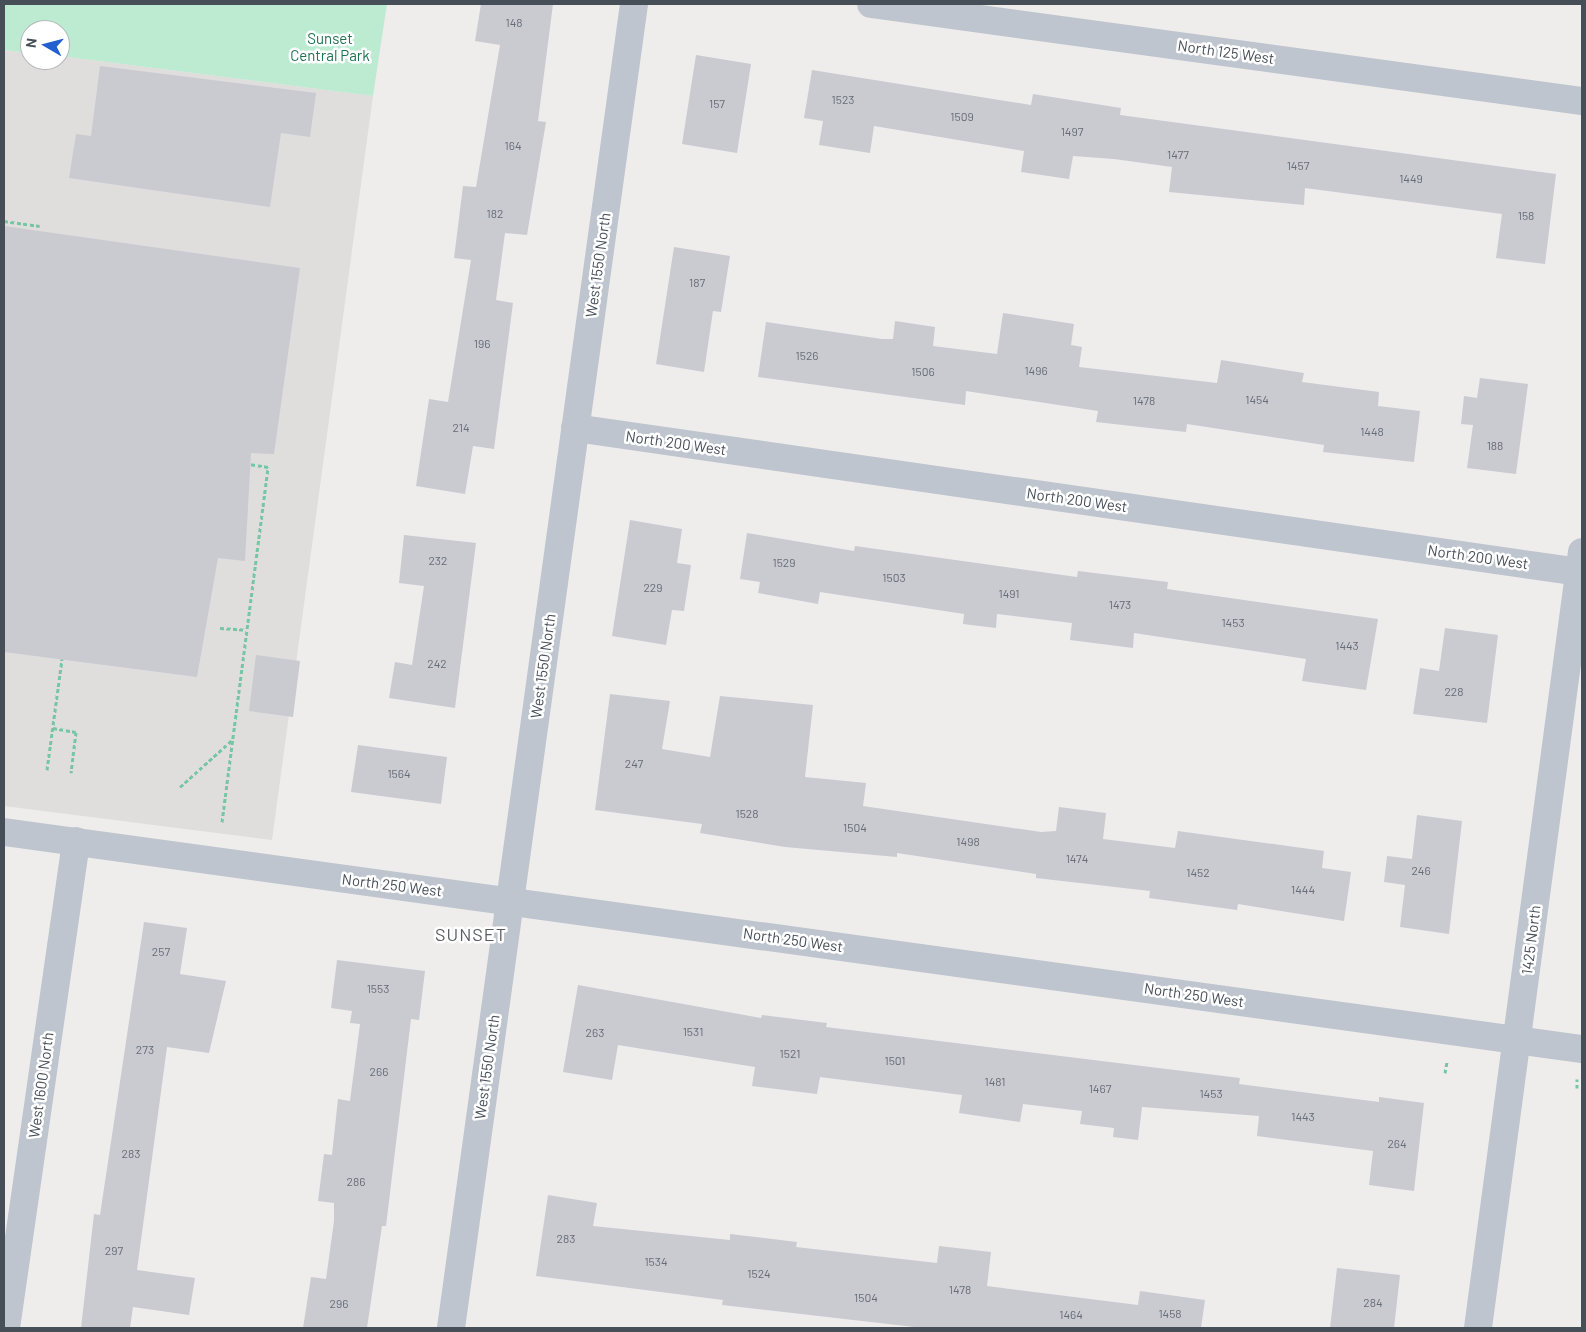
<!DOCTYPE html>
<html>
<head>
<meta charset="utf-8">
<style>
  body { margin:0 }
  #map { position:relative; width:1586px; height:1332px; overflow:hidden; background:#efecec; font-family:Barlow,sans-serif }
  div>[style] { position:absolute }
  .education>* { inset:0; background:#e0dddd }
  .green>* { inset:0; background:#bcebd2 }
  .building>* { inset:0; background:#cacad1 }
  .path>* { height:3px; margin-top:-1.5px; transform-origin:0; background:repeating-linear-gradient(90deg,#76c6a6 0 4px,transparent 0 6.5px) }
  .minor>* { height:28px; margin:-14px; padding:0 14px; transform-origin:14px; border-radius:14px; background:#bec5ce }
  span { translate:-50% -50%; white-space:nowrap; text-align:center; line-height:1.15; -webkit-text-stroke:5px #fff; paint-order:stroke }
  .number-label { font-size:12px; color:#676d76 }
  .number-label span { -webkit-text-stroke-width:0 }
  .park-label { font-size:15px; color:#1c7350 }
  .street-label { font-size:15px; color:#464e58 }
  .quarter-label { font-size:18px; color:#595c60; letter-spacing:1px }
  .frame { position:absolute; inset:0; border:5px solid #464e58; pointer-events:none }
  .north { position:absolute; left:20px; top:20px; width:50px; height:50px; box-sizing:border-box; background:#fff; border:1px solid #b5b8bc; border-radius:50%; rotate:278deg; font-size:14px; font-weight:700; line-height:20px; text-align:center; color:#464e58 }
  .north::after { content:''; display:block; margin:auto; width:18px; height:22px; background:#245fd0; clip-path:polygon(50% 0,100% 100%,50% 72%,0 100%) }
</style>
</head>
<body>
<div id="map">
  <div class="education">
    <div style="clip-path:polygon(4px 50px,30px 53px,30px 60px,60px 60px,60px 56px,373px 96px,272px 840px,4px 806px)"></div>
  </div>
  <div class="green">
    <div style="clip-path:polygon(4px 4px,387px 4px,373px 96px,60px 56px,60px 30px,30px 30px,30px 53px,4px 50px)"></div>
  </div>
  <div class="building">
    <div style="clip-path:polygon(481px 4px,553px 4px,538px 121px,546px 122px,527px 235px,505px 233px,496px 300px,513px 303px,494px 449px,473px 446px,465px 494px,416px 486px,429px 399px,448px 402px,471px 260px,454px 258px,463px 186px,476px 187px,500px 45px,475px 41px)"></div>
    <div style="clip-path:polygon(696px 55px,751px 64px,737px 153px,682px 144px)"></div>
    <div style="clip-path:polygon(100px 66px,316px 93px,310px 137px,281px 133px,270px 207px,69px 178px,76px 134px,91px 136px)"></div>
    <div style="clip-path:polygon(812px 70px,1031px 105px,1033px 94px,1121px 108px,1120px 115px,1556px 174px,1545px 264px,1496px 258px,1502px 214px,1305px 188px,1304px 205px,1169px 192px,1172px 167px,1114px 159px,1073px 156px,1069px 179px,1021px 172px,1024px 151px,874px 126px,870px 153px,819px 145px,823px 121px,804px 118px)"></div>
    <div style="clip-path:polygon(4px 226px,300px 268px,274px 454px,251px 453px,245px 561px,218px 558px,197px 677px,4px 652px)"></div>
    <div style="clip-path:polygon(674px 247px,730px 256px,721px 312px,713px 311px,704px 372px,656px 364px)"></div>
    <div style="clip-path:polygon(1003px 313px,1074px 324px,1071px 345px,1082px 347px,1079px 367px,1217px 383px,1221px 360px,1304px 373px,1302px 382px,1379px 392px,1378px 406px,1420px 411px,1414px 462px,1323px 452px,1324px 445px,1187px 424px,1186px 432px,1096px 422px,1098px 411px,966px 391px,965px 405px,758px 377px,766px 322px,882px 339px,893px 339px,895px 321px,935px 327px,933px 346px,997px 354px)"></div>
    <div style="clip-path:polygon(1480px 378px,1528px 384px,1516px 474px,1467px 468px,1473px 425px,1461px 424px,1464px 396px,1477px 398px)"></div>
    <div style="clip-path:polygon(630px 520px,682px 529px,677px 563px,691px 565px,684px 611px,672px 610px,666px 645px,612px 636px)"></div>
    <div style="clip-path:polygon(747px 533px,854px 551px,855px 546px,1077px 577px,1078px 571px,1168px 582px,1167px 589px,1378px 619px,1366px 690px,1302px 681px,1306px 659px,1134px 633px,1133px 648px,1070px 640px,1072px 623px,997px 614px,996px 628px,963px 624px,964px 614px,820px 592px,818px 604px,758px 593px,760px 582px,740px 579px)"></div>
    <div style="clip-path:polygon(404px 535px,476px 543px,455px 708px,389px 698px,395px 662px,412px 665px,424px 586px,399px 583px)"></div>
    <div style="clip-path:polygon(1445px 628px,1498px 635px,1487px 723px,1413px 714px,1420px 668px,1439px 671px)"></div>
    <div style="clip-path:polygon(256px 655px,300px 661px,293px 717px,249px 711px)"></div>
    <div style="clip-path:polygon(610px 694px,670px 701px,662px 749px,710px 757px,720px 696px,813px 705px,805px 777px,866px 783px,863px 806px,1041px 832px,1056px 831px,1059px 807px,1106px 813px,1103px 839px,1175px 848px,1178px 831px,1324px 851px,1322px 868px,1351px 872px,1344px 921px,1238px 904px,1237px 910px,1149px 898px,1150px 891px,1036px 878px,1036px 874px,897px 853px,897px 857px,785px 847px,700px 833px,702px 824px,595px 810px)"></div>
    <div style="clip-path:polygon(358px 745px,447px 757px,441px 804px,351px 792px)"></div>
    <div style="clip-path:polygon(1417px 815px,1462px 821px,1449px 934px,1400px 927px,1405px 885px,1384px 882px,1387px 856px,1412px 859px)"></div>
    <div style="clip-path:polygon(144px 922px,187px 928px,180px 974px,226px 981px,209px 1053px,167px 1047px,137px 1270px,195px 1278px,189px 1315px,133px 1307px,130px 1328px,81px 1328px,94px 1214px,100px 1215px)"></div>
    <div style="clip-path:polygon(337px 960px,425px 971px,419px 1020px,411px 1019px,386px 1226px,382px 1226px,367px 1328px,303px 1328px,311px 1277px,326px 1279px,334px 1221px,334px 1203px,318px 1201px,324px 1154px,332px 1155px,338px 1099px,350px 1101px,360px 1024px,350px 1023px,352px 1011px,331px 1008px)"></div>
    <div style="clip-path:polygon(578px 985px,761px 1018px,762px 1015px,827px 1023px,826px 1027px,1240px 1078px,1239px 1084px,1379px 1102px,1379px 1097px,1424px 1103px,1414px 1191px,1369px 1185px,1373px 1151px,1257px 1136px,1259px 1116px,1142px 1107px,1138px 1140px,1113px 1137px,1114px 1128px,1080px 1124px,1082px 1111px,1023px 1104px,1020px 1122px,959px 1113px,962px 1095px,820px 1077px,817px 1094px,752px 1086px,755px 1067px,618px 1045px,612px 1080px,563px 1072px)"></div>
    <div style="clip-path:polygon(548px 1195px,597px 1203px,593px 1226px,730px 1240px,730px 1234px,797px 1242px,796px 1247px,937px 1263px,939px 1246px,991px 1252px,987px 1286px,1138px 1305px,1140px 1291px,1205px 1300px,1201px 1328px,923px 1328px,722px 1305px,723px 1300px,536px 1276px)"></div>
    <div style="clip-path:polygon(1337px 1268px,1400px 1275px,1394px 1328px,1330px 1328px)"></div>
  </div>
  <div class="path">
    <div style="left:4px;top:221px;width:36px;rotate:8deg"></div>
    <div style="left:220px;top:628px;width:26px;rotate:4deg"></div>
    <div style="left:53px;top:728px;width:23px;rotate:10deg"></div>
    <div style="left:76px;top:732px;width:41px;rotate:97deg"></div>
    <div style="left:47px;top:770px;width:112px;rotate:-82.3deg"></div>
    <div style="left:180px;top:787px;width:70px;rotate:-42.1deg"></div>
    <div style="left:222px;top:822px;width:358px;rotate:-82.6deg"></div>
    <div style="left:268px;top:467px;width:18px;rotate:-171deg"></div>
    <div style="left:1445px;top:1073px;width:11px;rotate:-80deg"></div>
    <div style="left:1577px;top:1088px;width:9px;rotate:-90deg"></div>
  </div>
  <div class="minor">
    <div style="left:871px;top:4px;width:718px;rotate:7.77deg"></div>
    <div style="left:575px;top:428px;width:1014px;rotate:8.16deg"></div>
    <div style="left:4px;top:832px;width:1593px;rotate:7.83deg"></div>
    <div style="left:6px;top:1328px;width:492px;rotate:-81.8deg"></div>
    <div style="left:451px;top:1328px;width:1337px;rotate:-82.13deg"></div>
    <div style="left:1478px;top:1328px;width:783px;rotate:-82.37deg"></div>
  </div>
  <div class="number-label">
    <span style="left:514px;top:23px">148</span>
    <span style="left:843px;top:100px">1523</span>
    <span style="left:717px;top:104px">157</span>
    <span style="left:962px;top:117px">1509</span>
    <span style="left:1072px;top:132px">1497</span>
    <span style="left:513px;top:146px">164</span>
    <span style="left:1178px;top:155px">1477</span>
    <span style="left:1298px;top:166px">1457</span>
    <span style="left:1411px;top:179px">1449</span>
    <span style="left:495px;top:214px">182</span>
    <span style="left:1526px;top:216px">158</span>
    <span style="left:697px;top:283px">187</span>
    <span style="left:482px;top:344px">196</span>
    <span style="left:807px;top:356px">1526</span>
    <span style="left:1036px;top:371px">1496</span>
    <span style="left:923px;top:372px">1506</span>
    <span style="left:1257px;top:400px">1454</span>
    <span style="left:1144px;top:401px">1478</span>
    <span style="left:461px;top:428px">214</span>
    <span style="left:1372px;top:432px">1448</span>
    <span style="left:1495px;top:446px">188</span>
    <span style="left:438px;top:561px">232</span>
    <span style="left:784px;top:563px">1529</span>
    <span style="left:894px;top:578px">1503</span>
    <span style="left:653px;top:588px">229</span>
    <span style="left:1009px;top:594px">1491</span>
    <span style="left:1120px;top:605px">1473</span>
    <span style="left:1233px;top:623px">1453</span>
    <span style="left:1347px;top:646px">1443</span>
    <span style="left:437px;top:664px">242</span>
    <span style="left:1454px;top:692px">228</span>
    <span style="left:634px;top:764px">247</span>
    <span style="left:399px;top:774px">1564</span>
    <span style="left:747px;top:814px">1528</span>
    <span style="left:855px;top:828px">1504</span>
    <span style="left:968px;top:842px">1498</span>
    <span style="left:1077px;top:859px">1474</span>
    <span style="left:1421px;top:871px">246</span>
    <span style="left:1198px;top:873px">1452</span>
    <span style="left:1303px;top:890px">1444</span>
    <span style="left:161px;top:952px">257</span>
    <span style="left:378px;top:989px">1553</span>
    <span style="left:693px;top:1032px">1531</span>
    <span style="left:595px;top:1033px">263</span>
    <span style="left:145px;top:1050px">273</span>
    <span style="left:790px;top:1054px">1521</span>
    <span style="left:895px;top:1061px">1501</span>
    <span style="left:379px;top:1072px">266</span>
    <span style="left:995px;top:1082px">1481</span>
    <span style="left:1100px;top:1089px">1467</span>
    <span style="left:1211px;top:1094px">1453</span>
    <span style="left:1303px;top:1117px">1443</span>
    <span style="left:1397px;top:1144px">264</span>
    <span style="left:131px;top:1154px">283</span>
    <span style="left:356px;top:1182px">286</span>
    <span style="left:566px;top:1239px">283</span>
    <span style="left:114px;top:1251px">297</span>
    <span style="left:656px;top:1262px">1534</span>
    <span style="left:759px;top:1274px">1524</span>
    <span style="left:960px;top:1290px">1478</span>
    <span style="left:866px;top:1298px">1504</span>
    <span style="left:1373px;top:1303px">284</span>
    <span style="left:339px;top:1304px">296</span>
    <span style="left:1170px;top:1314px">1458</span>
    <span style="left:1071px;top:1315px">1464</span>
  </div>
  <div class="park-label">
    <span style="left:330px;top:47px">Sunset<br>Central Park</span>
  </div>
  <div class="street-label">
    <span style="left:1226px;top:52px;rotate:8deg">North 125 West</span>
    <span style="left:598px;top:265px;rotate:-82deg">West 1550 North</span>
    <span style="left:676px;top:443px;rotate:8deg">North 200 West</span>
    <span style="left:1077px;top:500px;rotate:8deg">North 200 West</span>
    <span style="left:1478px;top:557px;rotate:8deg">North 200 West</span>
    <span style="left:543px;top:666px;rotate:-82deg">West 1550 North</span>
    <span style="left:392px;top:885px;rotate:7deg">North 250 West</span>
    <span style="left:793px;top:940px;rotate:8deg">North 250 West</span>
    <span style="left:1531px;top:940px;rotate:-83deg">1425 North</span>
    <span style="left:1194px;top:995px;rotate:8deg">North 250 West</span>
    <span style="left:487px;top:1067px;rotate:-82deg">West 1550 North</span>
    <span style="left:41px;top:1085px;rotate:-82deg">West 1600 North</span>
  </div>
  <div class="quarter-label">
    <span style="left:471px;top:934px">SUNSET</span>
  </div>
  <div class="frame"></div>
  <div class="north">N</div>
</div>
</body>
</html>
